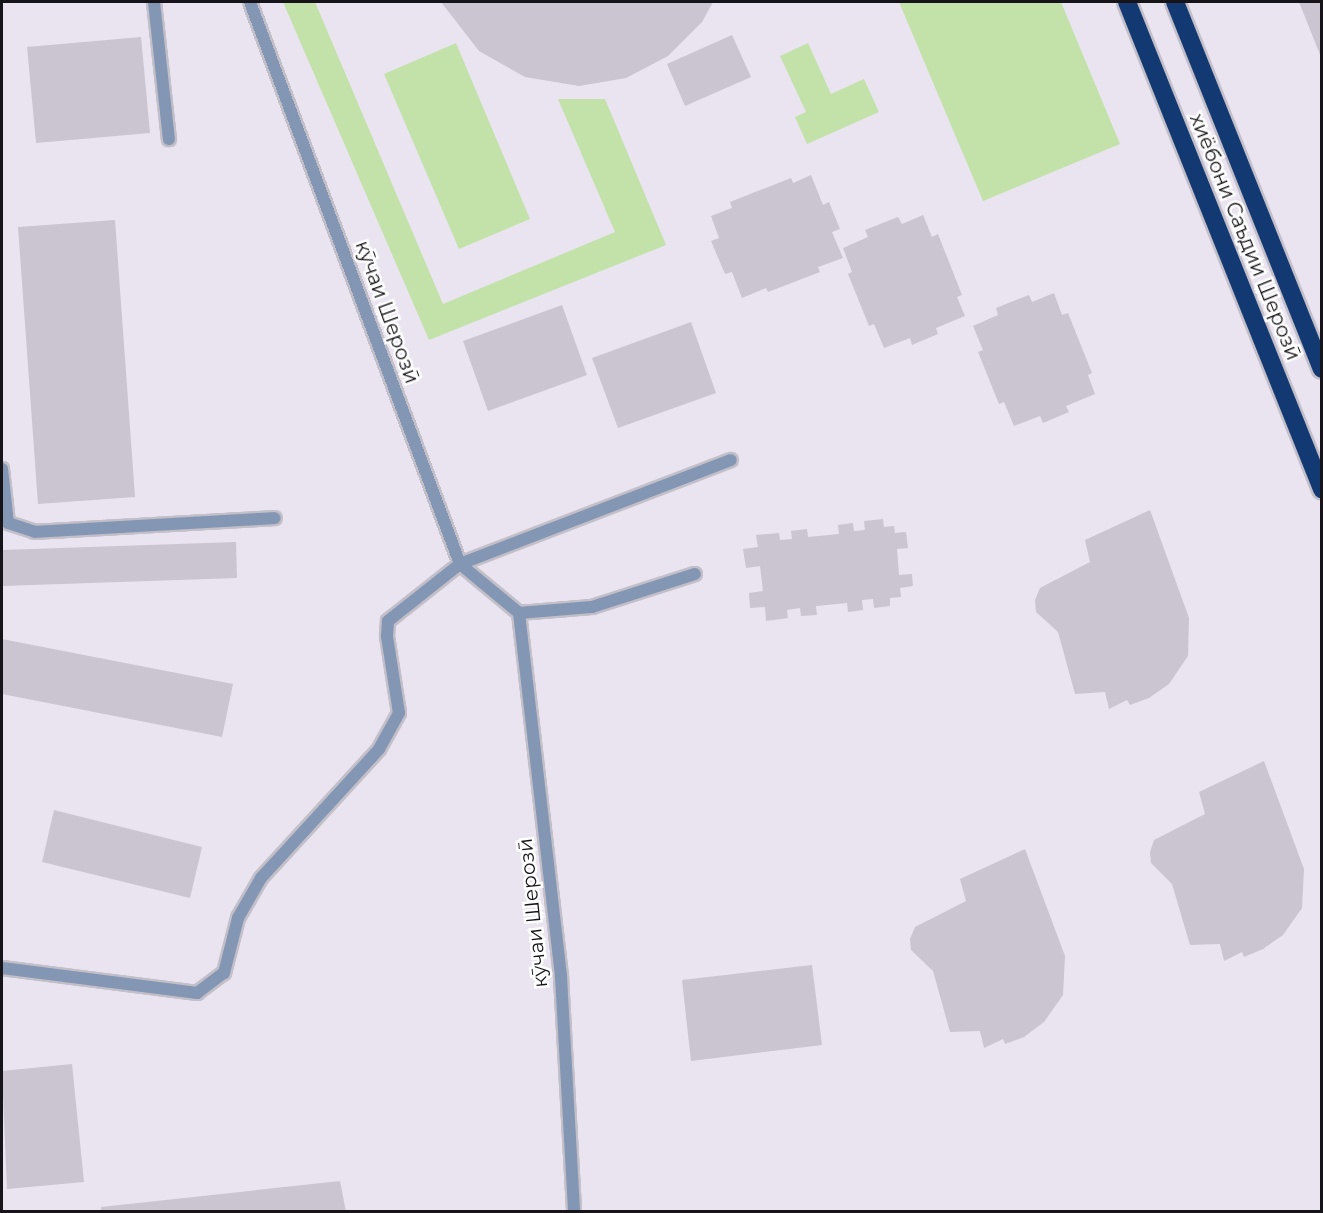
<!DOCTYPE html>
<html>
<head>
<meta charset="utf-8">
<style>
  body { margin:0 }
  #map { position:relative; width:1323px; height:1213px; overflow:hidden; background:#e9e4f0; font-family:Montserrat,sans-serif }
  div>[style] { position:absolute }
  .green>* { inset:0; background:#c2e2a9 }
  .building>* { inset:0; background:#cac5d0 }
  .roads { filter:drop-shadow(2px 0 #c3bfc9) drop-shadow(-2px 0 #c3bfc9) drop-shadow(0 2px #c3bfc9) drop-shadow(0 -2px #c3bfc9) }
  .lane>* { height:12px; margin:-6px; padding:0 6px; transform-origin:6px; border-radius:6px; background:#8396b3 }
  .highway>* { height:18px; margin:-9px; padding:0 9px; transform-origin:9px; border-radius:9px; background:#133972 }
  span { translate:-50% -50%; white-space:nowrap; text-align:center; line-height:1.15; -webkit-text-stroke:5px #fff; paint-order:stroke }
  .street-label { font-size:20px; color:#161418 }
  .frame { position:absolute; inset:0; border:3px solid #161418; pointer-events:none }
</style>
</head>
<body>
<div id="map">
  <div class="green">
    <div style="clip-path:polygon(283px 2px,315px 2px,443px 304px,615px 232px,558px 99px,605px 99px,666px 245px,429px 340px)"></div>
    <div style="clip-path:polygon(899px 2px,1061px 2px,1120px 144px,983px 201px)"></div>
    <div style="clip-path:polygon(456px 43px,530px 219px,459px 249px,384px 74px)"></div>
    <div style="clip-path:polygon(808px 43px,831px 94px,864px 79px,879px 112px,807px 144px,795px 117px,806px 112px,780px 56px)"></div>
  </div>
  <div class="building">
    <div style="clip-path:polygon(441px 2px,713px 2px,702px 22px,668px 56px,626px 78px,579px 86px,525px 77px,479px 51px)"></div>
    <div style="clip-path:polygon(1299px 2px,1322px 2px,1322px 57px,1321px 57px)"></div>
    <div style="clip-path:polygon(732px 35px,751px 77px,685px 106px,667px 64px)"></div>
    <div style="clip-path:polygon(141px 37px,150px 133px,36px 143px,27px 47px)"></div>
    <div style="clip-path:polygon(811px 175px,823px 205px,829px 202px,840px 229px,832px 232px,843px 258px,818px 267px,820px 272px,768px 292px,766px 288px,742px 298px,732px 272px,725px 274px,711px 241px,719px 238px,711px 216px,732px 208px,730px 202px,791px 178px,793px 183px)"></div>
    <div style="clip-path:polygon(923px 215px,932px 237px,938px 234px,962px 295px,957px 297px,965px 316px,936px 328px,938px 334px,912px 345px,910px 338px,884px 348px,874px 324px,869px 326px,848px 274px,852px 272px,843px 248px,868px 237px,865px 230px,898px 217px,902px 224px)"></div>
    <div style="clip-path:polygon(115px 220px,135px 497px,38px 504px,18px 227px)"></div>
    <div style="clip-path:polygon(1054px 293px,1062px 315px,1068px 313px,1092px 373px,1088px 375px,1095px 394px,1066px 406px,1069px 412px,1043px 423px,1040px 416px,1014px 426px,1004px 402px,999px 404px,978px 352px,983px 350px,973px 326px,998px 315px,996px 308px,1029px 295px,1032px 302px)"></div>
    <div style="clip-path:polygon(562px 305px,587px 375px,488px 411px,463px 341px)"></div>
    <div style="clip-path:polygon(691px 322px,716px 393px,618px 428px,592px 358px)"></div>
    <div style="clip-path:polygon(1150px 510px,1189px 618px,1188px 656px,1169px 684px,1149px 698px,1130px 705px,1127px 700px,1109px 709px,1105px 692px,1075px 694px,1058px 632px,1036px 612px,1035px 600px,1040px 588px,1090px 562px,1085px 540px)"></div>
    <div style="clip-path:polygon(883px 519px,884px 527px,894px 526px,895px 533px,906px 532px,908px 548px,897px 549px,899px 575px,912px 574px,913px 586px,900px 588px,901px 597px,890px 598px,890px 606px,874px 608px,873px 599px,862px 600px,863px 610px,848px 612px,847px 603px,816px 606px,817px 615px,801px 616px,800px 608px,787px 610px,788px 618px,766px 621px,765px 607px,750px 608px,749px 593px,763px 591px,760px 566px,746px 568px,743px 549px,758px 547px,756px 535px,779px 533px,780px 540px,792px 539px,791px 531px,807px 529px,808px 537px,839px 534px,838px 525px,853px 523px,854px 531px,865px 530px,864px 521px)"></div>
    <div style="clip-path:polygon(236px 542px,237px 578px,2px 586px,2px 550px)"></div>
    <div style="clip-path:polygon(2px 639px,233px 684px,222px 737px,2px 694px)"></div>
    <div style="clip-path:polygon(1264px 761px,1304px 869px,1302px 908px,1283px 935px,1263px 949px,1244px 957px,1242px 952px,1224px 961px,1220px 944px,1190px 945px,1172px 884px,1151px 863px,1150px 852px,1154px 840px,1205px 814px,1199px 792px)"></div>
    <div style="clip-path:polygon(54px 810px,202px 847px,190px 898px,42px 862px)"></div>
    <div style="clip-path:polygon(1025px 849px,1065px 956px,1063px 995px,1044px 1022px,1024px 1037px,1005px 1044px,1003px 1039px,984px 1048px,980px 1031px,950px 1032px,933px 971px,911px 950px,910px 939px,915px 927px,966px 901px,960px 879px)"></div>
    <div style="clip-path:polygon(812px 965px,822px 1045px,691px 1061px,682px 980px)"></div>
    <div style="clip-path:polygon(72px 1064px,84px 1182px,7px 1189px,2px 1071px)"></div>
    <div style="clip-path:polygon(340px 1181px,346px 1212px,101px 1212px,101px 1207px)"></div>
  </div>
  <div class="roads">
    <div class="lane">
      <div style="left:154px;top:2px;width:138px;rotate:83.8deg"></div>
      <div style="left:250px;top:2px;width:600px;rotate:69.51deg"></div>
      <div style="left:460px;top:564px;width:77px;rotate:39.7deg"></div>
      <div style="left:519px;top:613px;width:73px;rotate:-4.7deg"></div>
      <div style="left:592px;top:607px;width:108px;rotate:-17.8deg"></div>
      <div style="left:2px;top:469px;width:54px;rotate:83.7deg"></div>
      <div style="left:8px;top:523px;width:28px;rotate:18deg"></div>
      <div style="left:35px;top:532px;width:240px;rotate:-3.3deg"></div>
      <div style="left:519px;top:613px;width:366px;rotate:83.4deg"></div>
      <div style="left:561px;top:977px;width:233px;rotate:86.8deg"></div>
      <div style="left:2px;top:968px;width:197px;rotate:7.3deg"></div>
      <div style="left:197px;top:993px;width:34px;rotate:-37deg"></div>
      <div style="left:224px;top:973px;width:57px;rotate:-75.7deg"></div>
      <div style="left:238px;top:918px;width:46px;rotate:-60.1deg"></div>
      <div style="left:261px;top:878px;width:175px;rotate:-47.5deg"></div>
      <div style="left:379px;top:749px;width:41px;rotate:-60.9deg"></div>
      <div style="left:399px;top:713px;width:78px;rotate:-98.9deg"></div>
      <div style="left:387px;top:636px;width:15px;rotate:-86deg"></div>
      <div style="left:388px;top:621px;width:92px;rotate:-38.4deg"></div>
      <div style="left:460px;top:564px;width:290px;rotate:-21deg"></div>
    </div>
    <div class="highway">
      <div style="left:1127px;top:2px;width:525px;rotate:68.18deg"></div>
      <div style="left:1175px;top:2px;width:395px;rotate:68.2deg"></div>
    </div>
  </div>
  <div class="street-label">
    <span style="left:1245px;top:237px;rotate:68deg">хиёбони Саъдии Шерозӣ</span>
    <span style="left:387px;top:312px;rotate:70deg">кӯчаи Шерозӣ</span>
    <span style="left:533px;top:913px;rotate:-96deg">кӯчаи Шерозӣ</span>
  </div>
  <div class="frame"></div>
</div>
</body>
</html>
